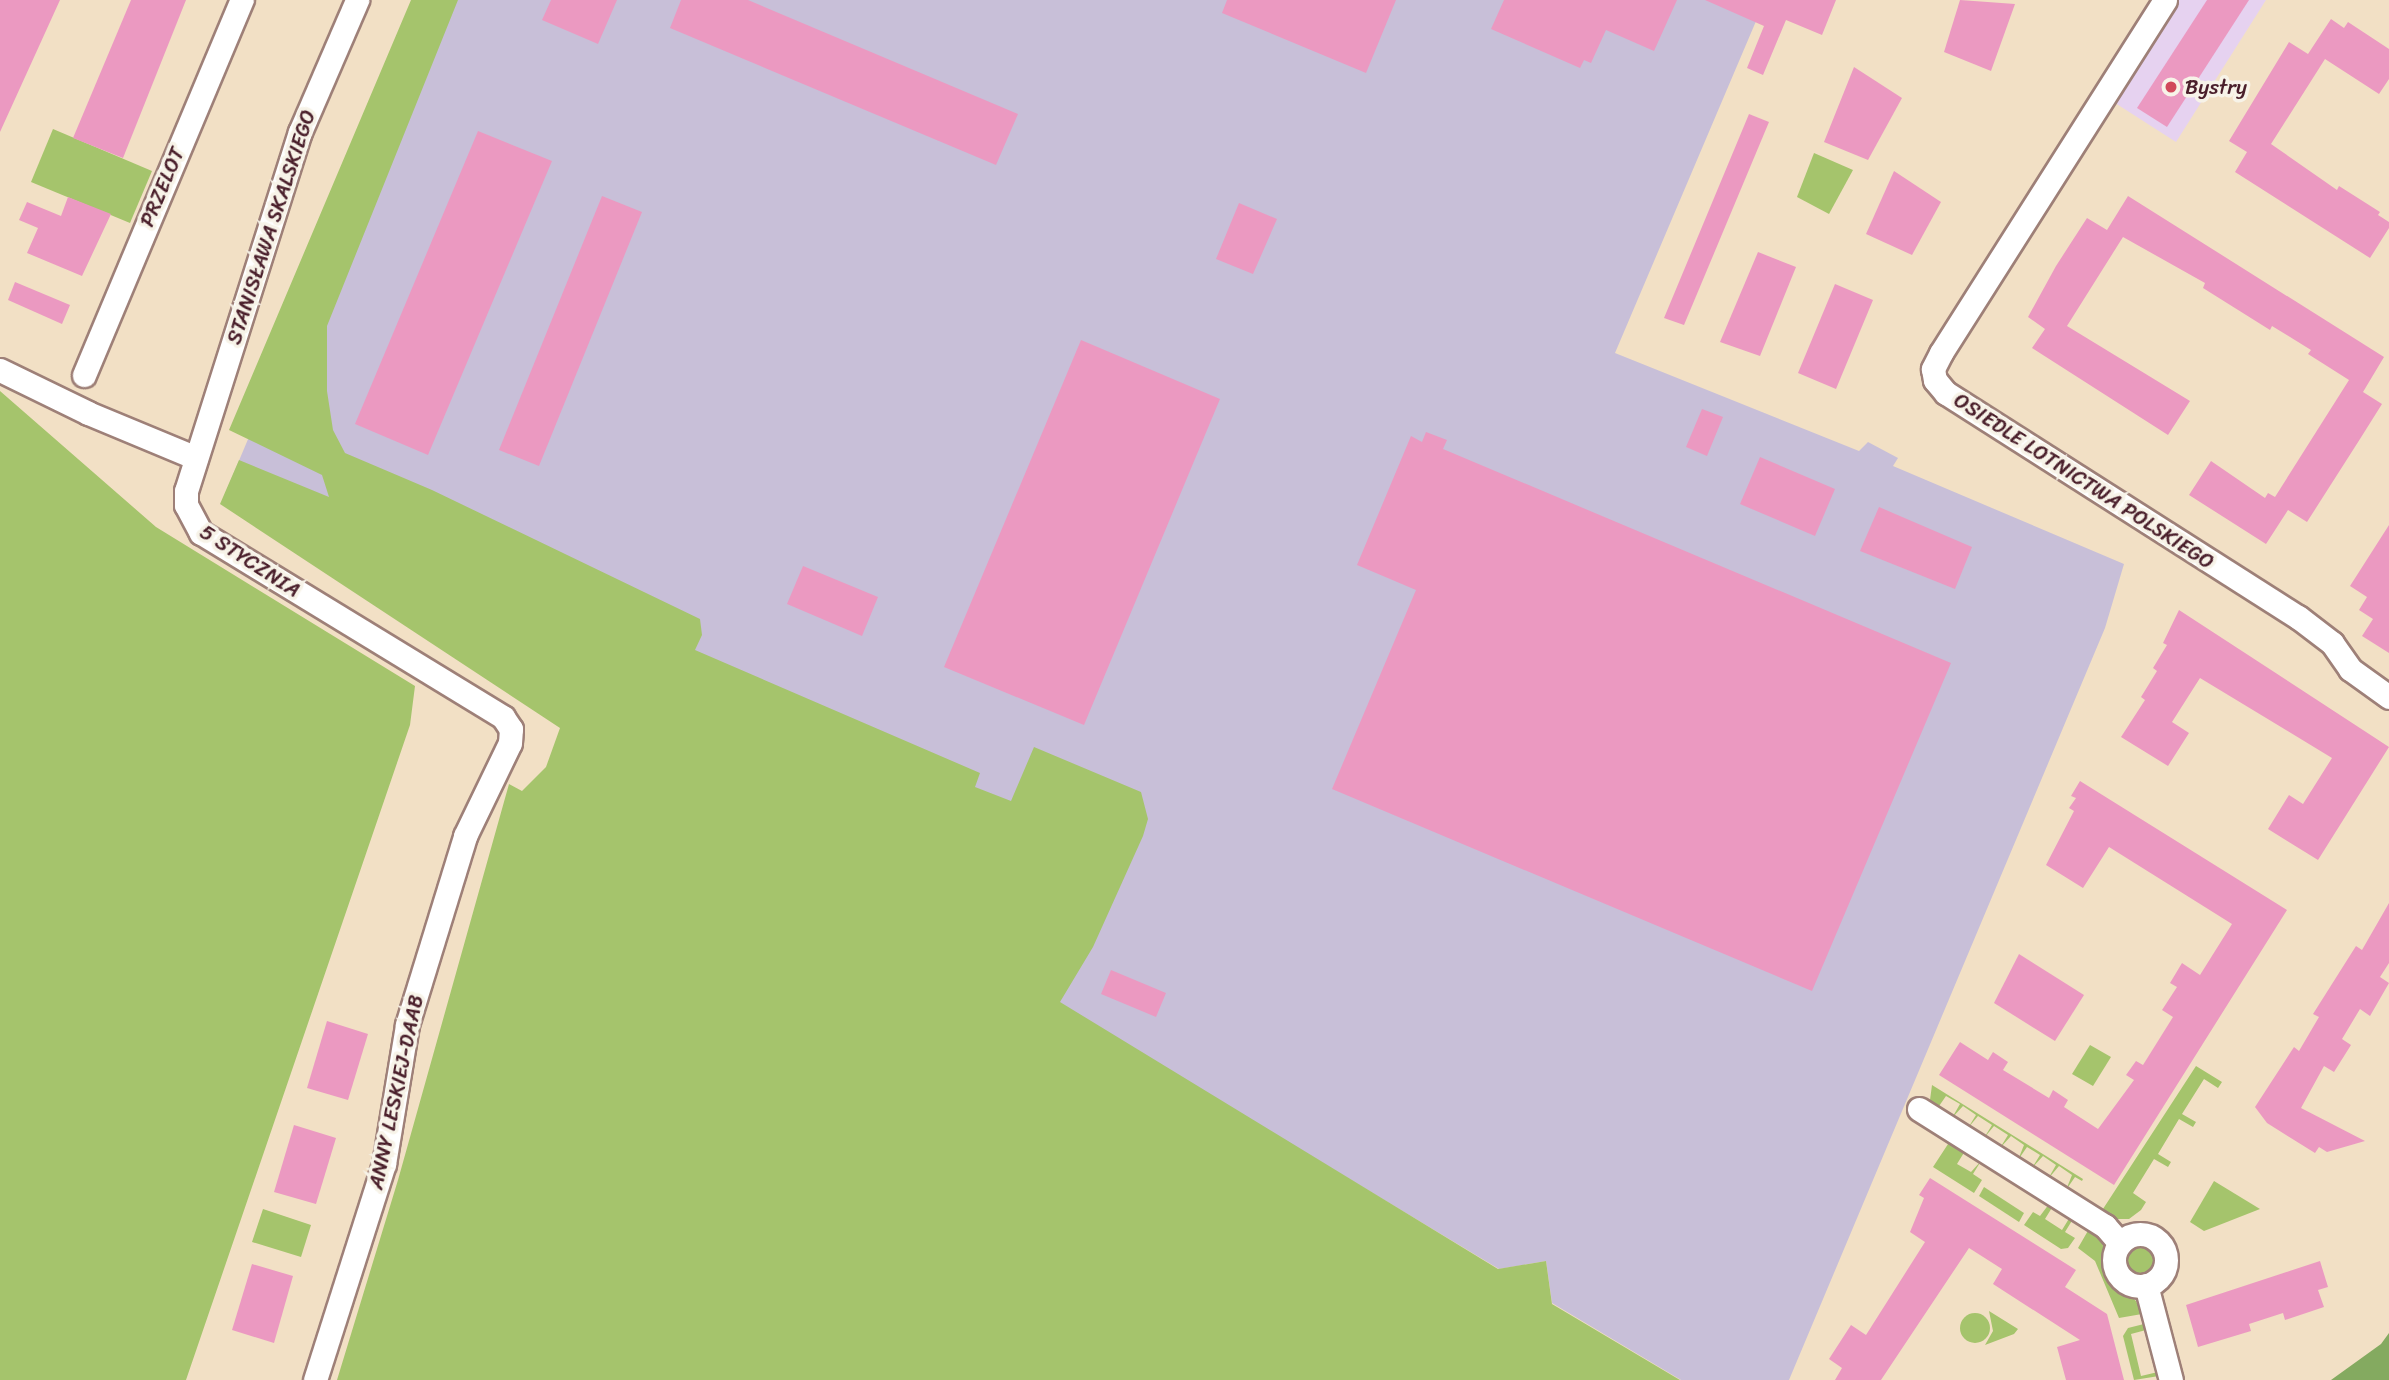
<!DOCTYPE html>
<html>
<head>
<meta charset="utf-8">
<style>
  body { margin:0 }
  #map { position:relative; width:2389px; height:1380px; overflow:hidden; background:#f2e0c5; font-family:Sriracha,sans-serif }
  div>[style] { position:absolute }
  .built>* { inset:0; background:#e6d2f0 }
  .industrial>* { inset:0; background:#c8bfd8 }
  .green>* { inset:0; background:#a5c46c }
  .round { border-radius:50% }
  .forest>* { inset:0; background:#84aa60 }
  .building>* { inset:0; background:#eb99c1 }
  .roads { filter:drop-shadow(2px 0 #9e8078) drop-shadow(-2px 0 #9e8078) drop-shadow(0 2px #9e8078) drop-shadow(0 -2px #9e8078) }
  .minor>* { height:23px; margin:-11.5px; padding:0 11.5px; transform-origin:11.5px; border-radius:11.5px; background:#fff }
  .minor>.ring { margin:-11.5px; padding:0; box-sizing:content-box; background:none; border:23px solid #fff; border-radius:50% }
  .dots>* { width:19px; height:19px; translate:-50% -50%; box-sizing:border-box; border:4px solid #f7f3e8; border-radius:50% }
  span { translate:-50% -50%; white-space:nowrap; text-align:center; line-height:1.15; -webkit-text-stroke:7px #f7f3e8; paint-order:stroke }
  .poi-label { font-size:21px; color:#4a1f2b }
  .left { translate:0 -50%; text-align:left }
  .street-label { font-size:21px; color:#4a1f2b }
</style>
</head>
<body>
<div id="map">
  <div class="built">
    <div style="clip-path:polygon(2177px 0,2266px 0,2176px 142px,2112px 101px)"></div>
  </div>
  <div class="industrial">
    <div style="clip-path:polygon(433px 0,1765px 0,1615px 353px,1859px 451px,1868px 442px,1898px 458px,1893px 466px,2124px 564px,2105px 628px,1789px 1380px,1681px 1380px,1552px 1303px,1546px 1261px,1499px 1269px,222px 501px)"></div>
  </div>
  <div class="green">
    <div style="clip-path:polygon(411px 0,458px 0,327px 326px,327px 391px,333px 430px,345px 453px,432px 490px,700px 619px,702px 635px,695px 650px,980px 773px,975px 787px,1011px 801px,1034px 747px,1141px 792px,1148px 819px,1143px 836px,1093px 947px,1060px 1002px,1498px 1269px,1546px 1261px,1552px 1304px,1680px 1380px,337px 1380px,398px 1180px,509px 784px,522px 791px,546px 767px,560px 728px,220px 504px,239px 460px,329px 497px,322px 475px,229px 430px)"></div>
    <div style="clip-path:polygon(53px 129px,152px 171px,130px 223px,31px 182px)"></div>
    <div style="clip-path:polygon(1814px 153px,1853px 170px,1829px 214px,1797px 197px)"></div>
    <div style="clip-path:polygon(0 391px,156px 527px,415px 686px,410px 725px,186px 1380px,0 1380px)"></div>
    <div style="clip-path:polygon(2090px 1045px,2111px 1057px,2093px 1086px,2072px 1074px)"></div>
    <div style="clip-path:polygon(2196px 1066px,2222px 1082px,2218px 1088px,2204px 1079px,2182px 1114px,2196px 1122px,2193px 1127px,2179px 1119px,2158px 1154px,2171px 1162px,2168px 1167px,2154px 1159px,2133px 1193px,2146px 1202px,2141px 1210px,2129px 1219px,2113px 1219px,2101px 1212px)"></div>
    <div style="clip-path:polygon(1932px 1085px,2083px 1179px,2082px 1181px,2075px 1177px,2066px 1190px,2072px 1175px,2059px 1166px,2048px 1179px,2056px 1165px,2043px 1156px,2032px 1168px,2040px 1155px,2027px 1147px,2018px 1160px,2024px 1145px,2011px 1136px,2000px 1148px,2008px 1135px,1994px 1126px,1984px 1138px,1992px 1125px,1978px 1116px,1968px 1128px,1976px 1115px,1963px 1106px,1952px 1118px,1960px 1104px,1946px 1096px,1937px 1109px,1930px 1100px)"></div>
    <div style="clip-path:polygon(1950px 1141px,1965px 1151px,1957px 1164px,1971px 1172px,1981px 1161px,1973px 1174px,1982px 1180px,1974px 1193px,1933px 1167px)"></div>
    <div style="clip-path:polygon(2214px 1181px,2260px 1209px,2204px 1231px,2190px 1222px)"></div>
    <div style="clip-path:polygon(1984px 1187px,2024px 1213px,2019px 1222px,1979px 1196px)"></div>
    <div style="clip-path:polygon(2049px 1204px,2053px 1206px,2045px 1219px,2062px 1230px,2070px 1217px,2073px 1219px,2065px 1232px,2075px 1238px,2068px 1248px,2061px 1249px,2024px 1225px,2033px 1212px,2040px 1216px)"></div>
    <div style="clip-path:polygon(263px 1209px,311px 1225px,301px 1257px,252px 1242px)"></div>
    <div style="clip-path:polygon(2089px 1229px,2102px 1240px,2108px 1276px,2136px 1301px,2142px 1314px,2119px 1318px,2095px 1261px,2078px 1248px)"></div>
    <div class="round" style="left:2124px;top:1244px;width:32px;height:32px"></div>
    <div style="clip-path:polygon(1989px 1311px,2018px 1329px,2014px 1334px,1985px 1345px,1993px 1331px)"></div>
    <div class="round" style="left:1960px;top:1313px;width:30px;height:30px"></div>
    <div style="clip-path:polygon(2144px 1324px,2146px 1330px,2131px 1334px,2141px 1376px,2158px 1372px,2159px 1376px,2134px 1380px,2123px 1336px,2128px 1328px)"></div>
  </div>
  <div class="forest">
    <div style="clip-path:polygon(2389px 1333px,2389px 1380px,2331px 1380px,2381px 1344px)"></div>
  </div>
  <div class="building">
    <div style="clip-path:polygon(0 0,60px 0,0 132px)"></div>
    <div style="clip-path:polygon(131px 0,186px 0,123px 158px,73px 138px)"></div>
    <div style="clip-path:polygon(551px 0,617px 0,598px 44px,542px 20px)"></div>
    <div style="clip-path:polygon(681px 0,748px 0,1018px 114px,996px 165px,670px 28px)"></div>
    <div style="clip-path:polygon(1227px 0,1396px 0,1366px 73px,1222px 13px)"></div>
    <div style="clip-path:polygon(1504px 0,1677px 0,1654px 51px,1606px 30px,1591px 63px,1584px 60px,1580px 68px,1491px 29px)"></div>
    <div style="clip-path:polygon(1705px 0,1836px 0,1822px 35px,1786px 20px,1763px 75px,1747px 68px,1764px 26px)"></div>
    <div style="clip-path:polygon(1960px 0,2015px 4px,1991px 71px,1944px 52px)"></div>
    <div style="clip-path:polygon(2207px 0,2249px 0,2167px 127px,2137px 108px)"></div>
    <div style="clip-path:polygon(2331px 19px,2344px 28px,2348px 22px,2389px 49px,2389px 79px,2379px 94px,2325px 59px,2271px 144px,2337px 190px,2339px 186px,2380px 212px,2378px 215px,2389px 222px,2389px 228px,2370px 258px,2235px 172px,2247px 152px,2229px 141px,2289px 42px,2308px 54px)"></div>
    <div style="clip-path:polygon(1854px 67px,1902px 98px,1868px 160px,1824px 142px)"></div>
    <div style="clip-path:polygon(1749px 114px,1769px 122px,1684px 325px,1664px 318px)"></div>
    <div style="clip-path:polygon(478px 131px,552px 161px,428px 455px,355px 424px)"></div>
    <div style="clip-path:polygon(1894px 171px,1941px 202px,1912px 255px,1866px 234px)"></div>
    <div style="clip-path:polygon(602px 196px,642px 212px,539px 466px,499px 450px)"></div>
    <div style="clip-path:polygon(2128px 196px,2384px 357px,2363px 392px,2382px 404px,2360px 439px,2307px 522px,2288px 510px,2266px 544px,2189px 495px,2211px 461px,2265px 498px,2268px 493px,2275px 497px,2349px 380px,2308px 354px,2311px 350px,2272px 326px,2270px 330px,2203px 288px,2205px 283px,2123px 237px,2067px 326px,2190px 401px,2168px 435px,2032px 348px,2045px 329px,2028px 317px,2056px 266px,2087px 218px,2107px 230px)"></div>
    <div style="clip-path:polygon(68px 197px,111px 214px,82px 276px,27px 253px,38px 228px,19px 220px,27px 202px,61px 216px)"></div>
    <div style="clip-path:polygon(1239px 203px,1277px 219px,1253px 274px,1216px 259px)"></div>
    <div style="clip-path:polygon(1758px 252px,1796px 267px,1760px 356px,1720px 342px)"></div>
    <div style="clip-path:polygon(15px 282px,70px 305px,62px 324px,8px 300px)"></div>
    <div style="clip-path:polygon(1835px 284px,1873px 300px,1836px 389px,1798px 373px)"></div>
    <div style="clip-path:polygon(1081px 340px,1220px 399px,1084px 725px,944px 667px)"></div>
    <div style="clip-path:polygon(1702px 409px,1723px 417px,1707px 456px,1686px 447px)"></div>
    <div style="clip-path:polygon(1426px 432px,1447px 440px,1443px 449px,1951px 663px,1812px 991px,1332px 789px,1416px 590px,1357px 565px,1411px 436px,1422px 442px)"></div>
    <div style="clip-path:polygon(1760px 457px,1835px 489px,1815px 536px,1740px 504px)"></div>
    <div style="clip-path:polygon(1879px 507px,1972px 547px,1955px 589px,1860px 551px)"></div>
    <div style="clip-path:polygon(2389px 525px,2389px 653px,2362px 636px,2373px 619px,2359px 610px,2367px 597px,2350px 586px)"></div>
    <div style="clip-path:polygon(803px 566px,878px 597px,862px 636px,787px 604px)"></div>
    <div style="clip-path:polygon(2179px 610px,2389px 747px,2318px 860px,2268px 829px,2289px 795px,2303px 804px,2332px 758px,2200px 678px,2172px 722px,2189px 733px,2168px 766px,2121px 737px,2145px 700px,2141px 697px,2157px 671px,2153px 668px,2167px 645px,2163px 643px)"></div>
    <div style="clip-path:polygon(2080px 781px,2287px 910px,2114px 1185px,1939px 1075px,1960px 1042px,1988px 1060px,1993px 1052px,2008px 1062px,2003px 1070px,2049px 1098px,2053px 1090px,2068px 1100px,2064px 1107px,2098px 1129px,2134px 1080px,2126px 1075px,2136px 1061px,2143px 1065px,2173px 1017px,2162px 1010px,2177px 987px,2170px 983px,2182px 963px,2200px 975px,2232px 924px,2109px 847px,2083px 888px,2046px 865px,2074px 811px,2069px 808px,2076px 798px,2071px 796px)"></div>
    <div style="clip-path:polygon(2389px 903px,2389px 963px,2380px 977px,2389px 983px,2370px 1016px,2360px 1009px,2342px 1039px,2351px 1045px,2334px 1072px,2324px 1066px,2301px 1108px,2365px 1141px,2327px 1152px,2319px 1147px,2315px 1153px,2267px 1123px,2255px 1107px,2294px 1047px,2299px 1051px,2319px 1017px,2313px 1014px,2356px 946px,2362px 950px)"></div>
    <div style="clip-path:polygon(2019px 954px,2084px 995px,2055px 1041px,1994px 1003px)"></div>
    <div style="clip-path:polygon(1111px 970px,1166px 993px,1156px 1017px,1101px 994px)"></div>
    <div style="clip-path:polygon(327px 1021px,368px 1034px,348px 1100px,307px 1088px)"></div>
    <div style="clip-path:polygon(294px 1125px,336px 1138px,316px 1204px,274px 1192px)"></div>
    <div style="clip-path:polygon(1930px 1178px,2076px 1270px,2065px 1287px,2107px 1314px,2124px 1380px,2066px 1380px,2057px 1347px,2080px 1340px,1993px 1284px,2002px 1269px,1969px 1248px,1881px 1380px,1835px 1380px,1842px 1368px,1829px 1359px,1851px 1325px,1866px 1335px,1925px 1242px,1910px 1232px,1924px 1198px,1919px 1195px)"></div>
    <div style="clip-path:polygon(2320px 1261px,2328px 1287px,2318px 1290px,2324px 1307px,2285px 1320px,2283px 1313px,2249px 1324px,2251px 1331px,2198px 1347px,2186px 1305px)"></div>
    <div style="clip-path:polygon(252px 1264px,293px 1276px,274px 1343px,232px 1330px)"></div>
  </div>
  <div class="roads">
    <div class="minor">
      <div style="left:2165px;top:0;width:418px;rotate:122.4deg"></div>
      <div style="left:1941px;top:353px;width:18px;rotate:117deg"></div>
      <div style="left:1933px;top:369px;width:11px;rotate:80deg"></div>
      <div style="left:1935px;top:380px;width:17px;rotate:50deg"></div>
      <div style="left:1946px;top:393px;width:417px;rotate:32.5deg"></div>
      <div style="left:2298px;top:617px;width:43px;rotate:37.4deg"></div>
      <div style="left:2332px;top:643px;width:32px;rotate:55deg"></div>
      <div style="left:2350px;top:669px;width:48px;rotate:35.7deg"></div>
      <div style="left:0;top:370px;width:98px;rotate:26deg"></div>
      <div style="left:88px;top:413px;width:117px;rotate:22.6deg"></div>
      <div style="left:84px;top:375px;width:407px;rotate:-67.2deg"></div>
      <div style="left:1919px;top:1109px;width:220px;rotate:32.2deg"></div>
      <div style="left:2105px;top:1226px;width:23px;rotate:49deg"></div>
      <div class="ring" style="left:2114px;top:1234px;width:29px;height:29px"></div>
      <div style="left:2146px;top:1285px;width:98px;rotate:75.3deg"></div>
      <div style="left:315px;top:1380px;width:227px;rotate:-72.3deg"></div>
      <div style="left:384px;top:1164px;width:141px;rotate:-80.6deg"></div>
      <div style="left:407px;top:1025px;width:198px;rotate:-72.9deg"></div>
      <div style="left:465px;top:836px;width:103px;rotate:-64.2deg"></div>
      <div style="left:510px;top:743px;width:14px;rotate:-86deg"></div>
      <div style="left:511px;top:729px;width:14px;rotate:-124deg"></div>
      <div style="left:503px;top:717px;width:354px;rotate:-148.6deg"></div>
      <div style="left:201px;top:533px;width:32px;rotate:-118deg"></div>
      <div style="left:186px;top:505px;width:14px;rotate:-90deg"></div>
      <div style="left:186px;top:491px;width:377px;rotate:-72.4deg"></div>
      <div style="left:300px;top:132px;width:144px;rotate:-66.6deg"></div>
    </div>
  </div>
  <div class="dots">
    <div style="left:2171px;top:87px;background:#d1495b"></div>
  </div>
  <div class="poi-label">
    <span class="left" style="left:2185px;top:87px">Bystry</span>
  </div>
  <div class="street-label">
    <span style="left:162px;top:187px;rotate:-67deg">PRZELOT</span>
    <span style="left:271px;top:227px;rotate:-72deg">STANISŁAWA SKALSKIEGO</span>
    <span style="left:2084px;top:481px;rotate:33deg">OSIEDLE LOTNICTWA POLSKIEGO</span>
    <span style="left:250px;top:561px;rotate:33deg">5 STYCZNIA</span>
    <span style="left:396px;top:1092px;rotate:-78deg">ANNY LESKIEJ-DAAB</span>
  </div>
</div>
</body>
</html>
